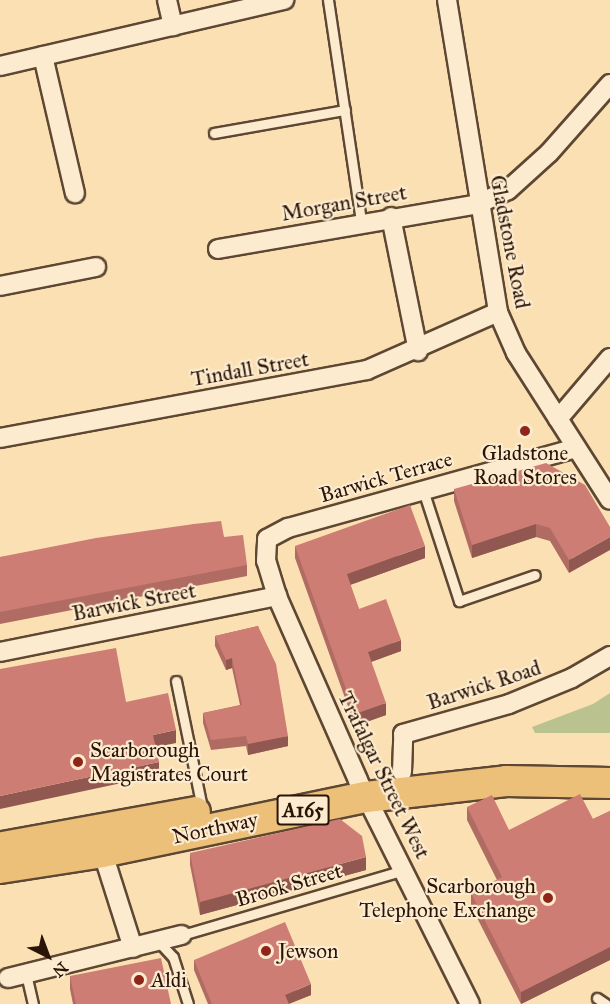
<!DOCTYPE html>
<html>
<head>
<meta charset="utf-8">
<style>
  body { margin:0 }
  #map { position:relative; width:610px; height:1004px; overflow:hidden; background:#fae0b3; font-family:"IM FELL Great Primer",serif }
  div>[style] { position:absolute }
  .green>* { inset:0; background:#bac38f }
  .roads { filter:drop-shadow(2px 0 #5e4733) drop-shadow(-2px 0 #5e4733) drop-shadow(0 2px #5e4733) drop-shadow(0 -2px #5e4733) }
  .lane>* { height:9px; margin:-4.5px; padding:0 4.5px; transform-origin:4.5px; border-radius:4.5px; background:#fcebce }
  .street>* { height:18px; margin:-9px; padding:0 9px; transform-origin:9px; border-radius:9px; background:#fcebce }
  .primary>* { height:30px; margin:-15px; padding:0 15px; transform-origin:15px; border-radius:15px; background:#edc07a }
  .wall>* { inset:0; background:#b06c63 }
  .shaded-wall>* { inset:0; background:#905850 }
  .building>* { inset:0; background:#cd7d73 }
  .dots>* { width:16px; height:16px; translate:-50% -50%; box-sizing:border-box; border:3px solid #fcebce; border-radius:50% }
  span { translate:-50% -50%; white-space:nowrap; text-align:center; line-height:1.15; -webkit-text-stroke:4.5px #fcebce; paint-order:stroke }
  .shield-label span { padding:2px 4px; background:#fcebce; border:2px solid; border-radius:4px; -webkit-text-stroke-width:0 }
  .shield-label { font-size:20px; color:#2a1408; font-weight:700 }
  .street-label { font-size:21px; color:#2a1408 }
  .poi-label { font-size:21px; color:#2a1408 }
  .left { translate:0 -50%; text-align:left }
  .right { translate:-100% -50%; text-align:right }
  .north { position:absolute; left:18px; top:926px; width:60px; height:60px; -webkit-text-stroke:4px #fcebce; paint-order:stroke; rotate:138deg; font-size:16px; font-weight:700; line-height:24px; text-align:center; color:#2a1408 }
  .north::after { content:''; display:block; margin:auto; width:21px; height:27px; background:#2a1408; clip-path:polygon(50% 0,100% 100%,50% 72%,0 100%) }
</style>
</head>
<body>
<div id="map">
  <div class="green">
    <div style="clip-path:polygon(610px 693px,610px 733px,535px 733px,532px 727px,593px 704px)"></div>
  </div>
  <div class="roads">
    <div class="lane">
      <div style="left:328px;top:0;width:224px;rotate:81.5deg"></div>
      <div style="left:214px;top:133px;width:133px;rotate:-10deg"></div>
      <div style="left:423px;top:490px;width:117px;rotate:72deg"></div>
      <div style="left:459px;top:601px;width:80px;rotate:-18.9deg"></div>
      <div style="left:176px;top:681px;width:130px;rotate:78.4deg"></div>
      <div style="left:182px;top:935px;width:231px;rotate:-16.3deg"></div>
      <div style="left:157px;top:940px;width:23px;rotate:47deg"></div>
      <div style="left:173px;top:957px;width:49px;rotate:72.3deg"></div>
      <div style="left:26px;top:974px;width:31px;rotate:77deg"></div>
      <div style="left:597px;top:998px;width:11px;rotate:34deg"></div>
    </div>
    <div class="street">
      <div style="left:167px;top:0;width:27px;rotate:77deg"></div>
      <div style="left:447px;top:0;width:316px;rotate:80.7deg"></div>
      <div style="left:498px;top:312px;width:45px;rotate:66.3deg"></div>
      <div style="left:516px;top:353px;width:174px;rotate:57.4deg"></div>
      <div style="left:43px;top:56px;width:141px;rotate:76.9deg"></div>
      <div style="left:0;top:66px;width:292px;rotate:-13.1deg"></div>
      <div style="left:391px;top:217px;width:137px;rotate:78.6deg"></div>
      <div style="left:218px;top:249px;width:264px;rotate:-9.8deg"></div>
      <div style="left:478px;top:204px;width:33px;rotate:-25deg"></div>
      <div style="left:508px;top:190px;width:55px;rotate:-42.1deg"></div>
      <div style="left:549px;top:153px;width:92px;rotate:-48.5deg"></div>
      <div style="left:0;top:286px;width:98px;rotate:-11.2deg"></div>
      <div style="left:558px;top:419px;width:80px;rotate:-49.6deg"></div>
      <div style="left:0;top:438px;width:373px;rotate:-10.5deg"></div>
      <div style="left:367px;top:370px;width:143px;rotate:-23.9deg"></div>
      <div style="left:0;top:652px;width:283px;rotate:-11.4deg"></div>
      <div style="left:402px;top:772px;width:38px;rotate:-88deg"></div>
      <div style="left:403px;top:734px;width:110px;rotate:-15.8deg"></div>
      <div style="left:509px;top:704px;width:68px;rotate:-22.4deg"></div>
      <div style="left:572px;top:678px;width:44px;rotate:-30.1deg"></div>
      <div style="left:100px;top:844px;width:109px;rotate:72.4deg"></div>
      <div style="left:8px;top:978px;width:179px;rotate:-13.9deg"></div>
      <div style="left:470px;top:1004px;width:250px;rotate:-116.6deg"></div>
      <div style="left:358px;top:780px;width:201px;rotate:-113.8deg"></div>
      <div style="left:277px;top:596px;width:37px;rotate:-107deg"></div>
      <div style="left:266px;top:561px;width:22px;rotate:-87deg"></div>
      <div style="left:267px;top:539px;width:24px;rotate:-28deg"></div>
      <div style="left:288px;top:528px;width:299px;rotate:-15.5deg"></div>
    </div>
    <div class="primary">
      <div style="left:3px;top:847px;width:195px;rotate:-10.3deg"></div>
      <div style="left:0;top:868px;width:103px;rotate:-8.9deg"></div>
      <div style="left:102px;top:852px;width:270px;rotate:-11.8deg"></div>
      <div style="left:366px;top:797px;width:141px;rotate:-6.5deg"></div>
      <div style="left:506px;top:781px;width:104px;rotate:1.1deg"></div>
    </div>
  </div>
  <div class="wall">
    <div style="clip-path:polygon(585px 485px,569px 573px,550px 541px,536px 537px,472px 558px,454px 501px,454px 489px)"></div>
    <div style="clip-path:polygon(224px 537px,247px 565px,247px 576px,0 624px,0 557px)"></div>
    <div style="clip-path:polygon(295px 546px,425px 558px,350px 585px,359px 609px,401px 651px,371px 662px,386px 715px,355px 726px,295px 558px)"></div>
    <div style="clip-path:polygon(258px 626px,288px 746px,248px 755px,246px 746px,211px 750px,203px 723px,203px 713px,240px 705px,232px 668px,226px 670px,215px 646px,215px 636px)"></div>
    <div style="clip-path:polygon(467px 807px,509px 830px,593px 819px,610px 811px,610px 960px,521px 1004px,471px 906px,471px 893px,497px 880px,467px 820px)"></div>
    <div style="clip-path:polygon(190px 853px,366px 870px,200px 915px,190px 865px)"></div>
    <div style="clip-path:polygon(194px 960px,311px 995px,289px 1004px,208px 1004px,194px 970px)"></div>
    <div style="clip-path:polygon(70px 976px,171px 1004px,73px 1004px,70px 989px)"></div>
  </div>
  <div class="shaded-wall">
    <div style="clip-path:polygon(536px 524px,536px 537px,472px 558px,472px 545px)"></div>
    <div style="clip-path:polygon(610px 537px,610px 550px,569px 573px,569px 560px)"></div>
    <div style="clip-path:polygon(425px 546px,425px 558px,347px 586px,347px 574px)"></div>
    <div style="clip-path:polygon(401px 640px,401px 651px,368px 663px,368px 652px)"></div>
    <div style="clip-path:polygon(232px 658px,232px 668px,226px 670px,226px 660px)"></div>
    <div style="clip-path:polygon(386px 703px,386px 715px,355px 726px,355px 714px)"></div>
    <div style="clip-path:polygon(176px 730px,176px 743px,153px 748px,153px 735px)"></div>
    <div style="clip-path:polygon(288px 736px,288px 746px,248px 755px,248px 744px)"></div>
    <div style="clip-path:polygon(159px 762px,159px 775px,0 809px,0 796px)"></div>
    <div style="clip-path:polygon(366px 857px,366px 870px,200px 915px,200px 902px)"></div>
    <div style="clip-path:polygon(610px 947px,610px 960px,521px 1004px,521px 992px)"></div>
    <div style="clip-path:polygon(311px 984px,311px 995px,288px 1004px,285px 995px)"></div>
  </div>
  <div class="building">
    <div style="clip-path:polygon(546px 463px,585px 485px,610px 527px,610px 537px,569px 560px,550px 528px,536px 524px,472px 545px,454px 489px)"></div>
    <div style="clip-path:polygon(410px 505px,425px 546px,347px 574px,359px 609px,386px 599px,401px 640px,368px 652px,386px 703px,355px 714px,295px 546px)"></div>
    <div style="clip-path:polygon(221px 521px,224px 537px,243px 535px,247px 565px,0 612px,0 557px,96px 538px,194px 524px)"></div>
    <div style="clip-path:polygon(258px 626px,276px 664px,288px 736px,248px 744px,246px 736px,211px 740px,203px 713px,242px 705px,232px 658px,226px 660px,215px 636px)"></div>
    <div style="clip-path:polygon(116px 648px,126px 702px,168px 693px,176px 730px,153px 735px,159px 762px,0 796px,0 669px)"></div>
    <div style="clip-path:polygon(580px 794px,593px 819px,610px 811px,610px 947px,521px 992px,471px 893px,502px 877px,467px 807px,492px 795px,509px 830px)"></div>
    <div style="clip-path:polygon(340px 819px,362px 836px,366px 857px,200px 902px,190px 853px)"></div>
    <div style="clip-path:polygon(285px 922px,311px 984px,285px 995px,289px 1004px,212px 1004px,194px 960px)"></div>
    <div style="clip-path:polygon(161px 958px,171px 1004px,76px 1004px,70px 976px)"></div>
  </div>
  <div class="dots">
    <div style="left:525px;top:431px;background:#8f2418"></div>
    <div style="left:78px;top:762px;background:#8f2418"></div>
    <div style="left:548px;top:898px;background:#8f2418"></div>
    <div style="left:266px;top:951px;background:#8f2418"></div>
    <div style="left:139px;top:980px;background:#8f2418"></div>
  </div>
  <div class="shield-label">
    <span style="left:303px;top:810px">A165</span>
  </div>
  <div class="street-label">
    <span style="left:344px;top:203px;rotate:-10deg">Morgan Street</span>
    <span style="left:510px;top:242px;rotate:79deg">Gladstone Road</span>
    <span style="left:250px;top:369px;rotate:-10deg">Tindall Street</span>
    <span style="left:386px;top:477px;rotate:-16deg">Barwick Terrace</span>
    <span style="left:134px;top:602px;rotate:-11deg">Barwick Street</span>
    <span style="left:484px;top:685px;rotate:-18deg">Barwick Road</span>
    <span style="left:384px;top:775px;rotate:64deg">Trafalgar Street West</span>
    <span style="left:215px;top:828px;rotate:-12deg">Northway</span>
    <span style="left:289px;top:885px;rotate:-16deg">Brook Street</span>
  </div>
  <div class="poi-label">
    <span style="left:525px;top:465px">Gladstone<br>Road Stores</span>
    <span class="left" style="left:90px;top:762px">Scarborough<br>Magistrates Court</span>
    <span class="right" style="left:536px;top:898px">Scarborough<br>Telephone Exchange</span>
    <span class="left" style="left:278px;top:951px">Jewson</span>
    <span class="left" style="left:151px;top:980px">Aldi</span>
  </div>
  <div class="north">N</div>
</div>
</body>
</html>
